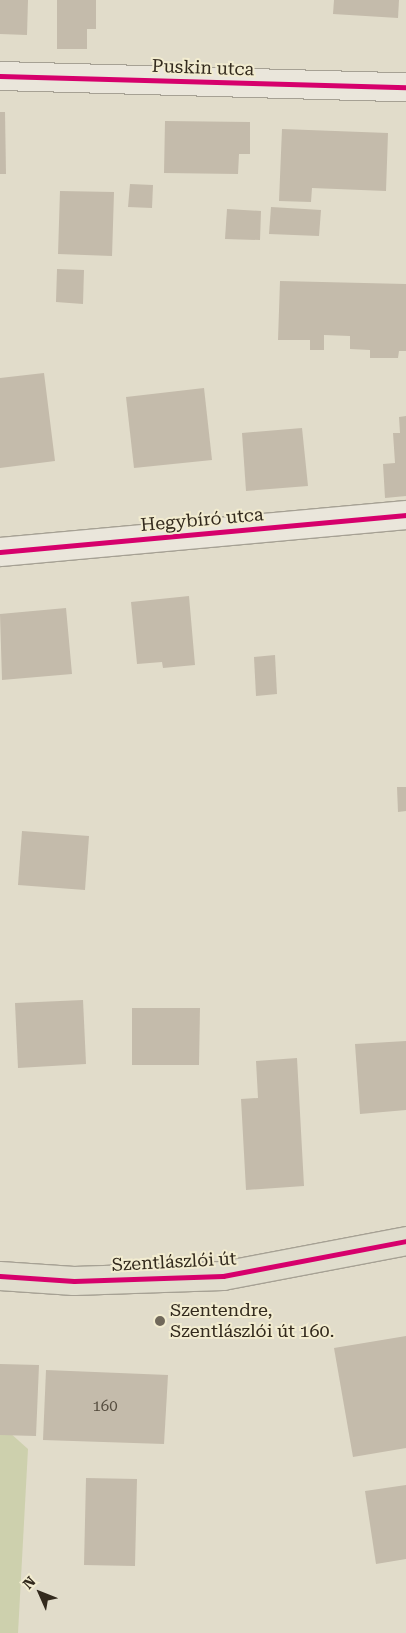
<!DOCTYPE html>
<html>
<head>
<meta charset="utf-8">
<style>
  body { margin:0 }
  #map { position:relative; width:406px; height:1633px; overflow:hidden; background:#e1dcca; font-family:"Roboto Serif",serif }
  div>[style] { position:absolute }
  .green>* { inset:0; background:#cdd0ad }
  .building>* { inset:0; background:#c4bbab }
  .roads { filter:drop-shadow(1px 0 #a6a194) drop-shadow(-1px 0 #a6a194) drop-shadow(0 1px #a6a194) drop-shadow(0 -1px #a6a194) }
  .minor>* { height:28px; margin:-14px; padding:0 14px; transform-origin:14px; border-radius:14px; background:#eae6db }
  .major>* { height:28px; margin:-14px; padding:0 14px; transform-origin:14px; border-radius:14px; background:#e0ddcd }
  .cycleway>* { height:5px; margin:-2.5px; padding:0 2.5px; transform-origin:2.5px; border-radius:2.5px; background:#d6006c }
  .dots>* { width:14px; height:14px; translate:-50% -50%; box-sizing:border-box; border:2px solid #f2ecd0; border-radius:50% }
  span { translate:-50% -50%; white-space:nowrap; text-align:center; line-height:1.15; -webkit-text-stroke:4px #f2ecd0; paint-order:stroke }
  .number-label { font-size:15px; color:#574e40 }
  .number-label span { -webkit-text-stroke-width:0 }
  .street-label { font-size:18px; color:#332a1d }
  .poi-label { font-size:18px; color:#332a1d }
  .left { translate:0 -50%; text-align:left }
  .north { position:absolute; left:15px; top:1568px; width:50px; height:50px; -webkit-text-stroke:4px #f2ecd0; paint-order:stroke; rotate:314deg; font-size:14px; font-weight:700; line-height:20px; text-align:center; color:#332a1d }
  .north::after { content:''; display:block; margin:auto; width:18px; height:22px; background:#332a1d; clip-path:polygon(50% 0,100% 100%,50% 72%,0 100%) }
</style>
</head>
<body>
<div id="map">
  <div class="green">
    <div style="clip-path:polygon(0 1424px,28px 1449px,18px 1633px,0 1633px)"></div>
  </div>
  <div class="building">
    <div style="clip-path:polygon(0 0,28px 0,27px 35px,0 34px)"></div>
    <div style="clip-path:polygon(57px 0,96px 0,96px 29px,87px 29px,87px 49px,57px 49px)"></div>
    <div style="clip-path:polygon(334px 0,399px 0,398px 18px,333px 14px)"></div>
    <div style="clip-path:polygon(0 112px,5px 112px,6px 174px,0 174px)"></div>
    <div style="clip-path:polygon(165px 121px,250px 122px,250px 154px,239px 154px,238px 174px,164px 173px)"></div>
    <div style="clip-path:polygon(282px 129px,388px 133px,386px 191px,312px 188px,311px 202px,279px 201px)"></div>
    <div style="clip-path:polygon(130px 184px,153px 185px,152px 208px,128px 207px)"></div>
    <div style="clip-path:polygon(60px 191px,114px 192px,112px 256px,58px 254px)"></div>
    <div style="clip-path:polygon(271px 207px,321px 210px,319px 236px,269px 234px)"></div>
    <div style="clip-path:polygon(227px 209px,261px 211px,260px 240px,225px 239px)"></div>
    <div style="clip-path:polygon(57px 269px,84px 270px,83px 304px,56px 302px)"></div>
    <div style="clip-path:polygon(280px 281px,406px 284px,406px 351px,399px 351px,398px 358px,370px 358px,370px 350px,350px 349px,350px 336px,324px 335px,324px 350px,310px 350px,310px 340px,278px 340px)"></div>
    <div style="clip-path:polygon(44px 373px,55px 461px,0 468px,0 378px)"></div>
    <div style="clip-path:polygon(204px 388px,212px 460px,134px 468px,126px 397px)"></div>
    <div style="clip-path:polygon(406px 416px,406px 496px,385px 498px,383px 464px,395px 463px,393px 433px,400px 433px,399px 417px)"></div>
    <div style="clip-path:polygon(302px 428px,308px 486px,246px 491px,242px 433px)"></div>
    <div style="clip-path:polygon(189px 596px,195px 665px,163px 668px,162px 662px,137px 664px,131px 602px)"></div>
    <div style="clip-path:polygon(66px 608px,72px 674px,2px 680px,0 614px)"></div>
    <div style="clip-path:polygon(275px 655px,277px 694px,256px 696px,254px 657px)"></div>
    <div style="clip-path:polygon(397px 787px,406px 787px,406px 811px,398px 812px)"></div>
    <div style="clip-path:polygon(22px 831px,89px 836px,85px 890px,18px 885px)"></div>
    <div style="clip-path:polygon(83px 1000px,86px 1064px,18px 1068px,15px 1003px)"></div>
    <div style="clip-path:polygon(132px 1008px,200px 1008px,199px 1065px,132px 1065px)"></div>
    <div style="clip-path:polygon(406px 1041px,406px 1110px,360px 1114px,355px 1044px)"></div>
    <div style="clip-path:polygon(297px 1058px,304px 1186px,246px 1190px,241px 1099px,258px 1098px,256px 1061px)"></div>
    <div style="clip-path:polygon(406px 1336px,406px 1448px,353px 1457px,334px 1348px)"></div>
    <div style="clip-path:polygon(0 1364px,39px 1365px,36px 1436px,0 1435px)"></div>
    <div style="clip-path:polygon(46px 1370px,168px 1375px,164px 1444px,43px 1440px)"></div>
    <div style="clip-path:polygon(86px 1478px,137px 1479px,135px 1566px,84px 1565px)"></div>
    <div style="clip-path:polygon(406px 1485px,406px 1559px,376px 1564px,365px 1491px)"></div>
  </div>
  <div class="roads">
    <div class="minor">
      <div style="left:0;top:76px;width:406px;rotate:1.6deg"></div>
      <div style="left:0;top:552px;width:408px;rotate:-5.2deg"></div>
    </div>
    <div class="major">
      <div style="left:0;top:1276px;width:74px;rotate:3.9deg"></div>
      <div style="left:74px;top:1281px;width:149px;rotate:-1.9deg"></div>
      <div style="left:223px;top:1276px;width:186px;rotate:-10.8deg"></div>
    </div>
  </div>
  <div class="cycleway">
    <div style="left:0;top:76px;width:406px;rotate:1.6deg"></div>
    <div style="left:0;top:552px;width:408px;rotate:-5.2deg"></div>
    <div style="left:0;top:1276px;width:74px;rotate:3.9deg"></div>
    <div style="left:74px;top:1281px;width:149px;rotate:-1.9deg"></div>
    <div style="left:223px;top:1276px;width:186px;rotate:-10.8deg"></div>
  </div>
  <div class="dots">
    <div style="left:160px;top:1321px;background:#70685a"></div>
  </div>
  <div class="number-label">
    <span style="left:105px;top:1407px">160</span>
  </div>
  <div class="street-label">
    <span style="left:203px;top:68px;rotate:2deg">Puskin utca</span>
    <span style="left:202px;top:520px;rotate:-5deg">Hegybíró utca</span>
    <span style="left:174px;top:1262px;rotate:-3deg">Szentlászlói út</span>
  </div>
  <div class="poi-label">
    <span class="left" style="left:170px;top:1321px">Szentendre,<br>Szentlászlói út 160.</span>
  </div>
  <div class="north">N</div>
</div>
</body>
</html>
